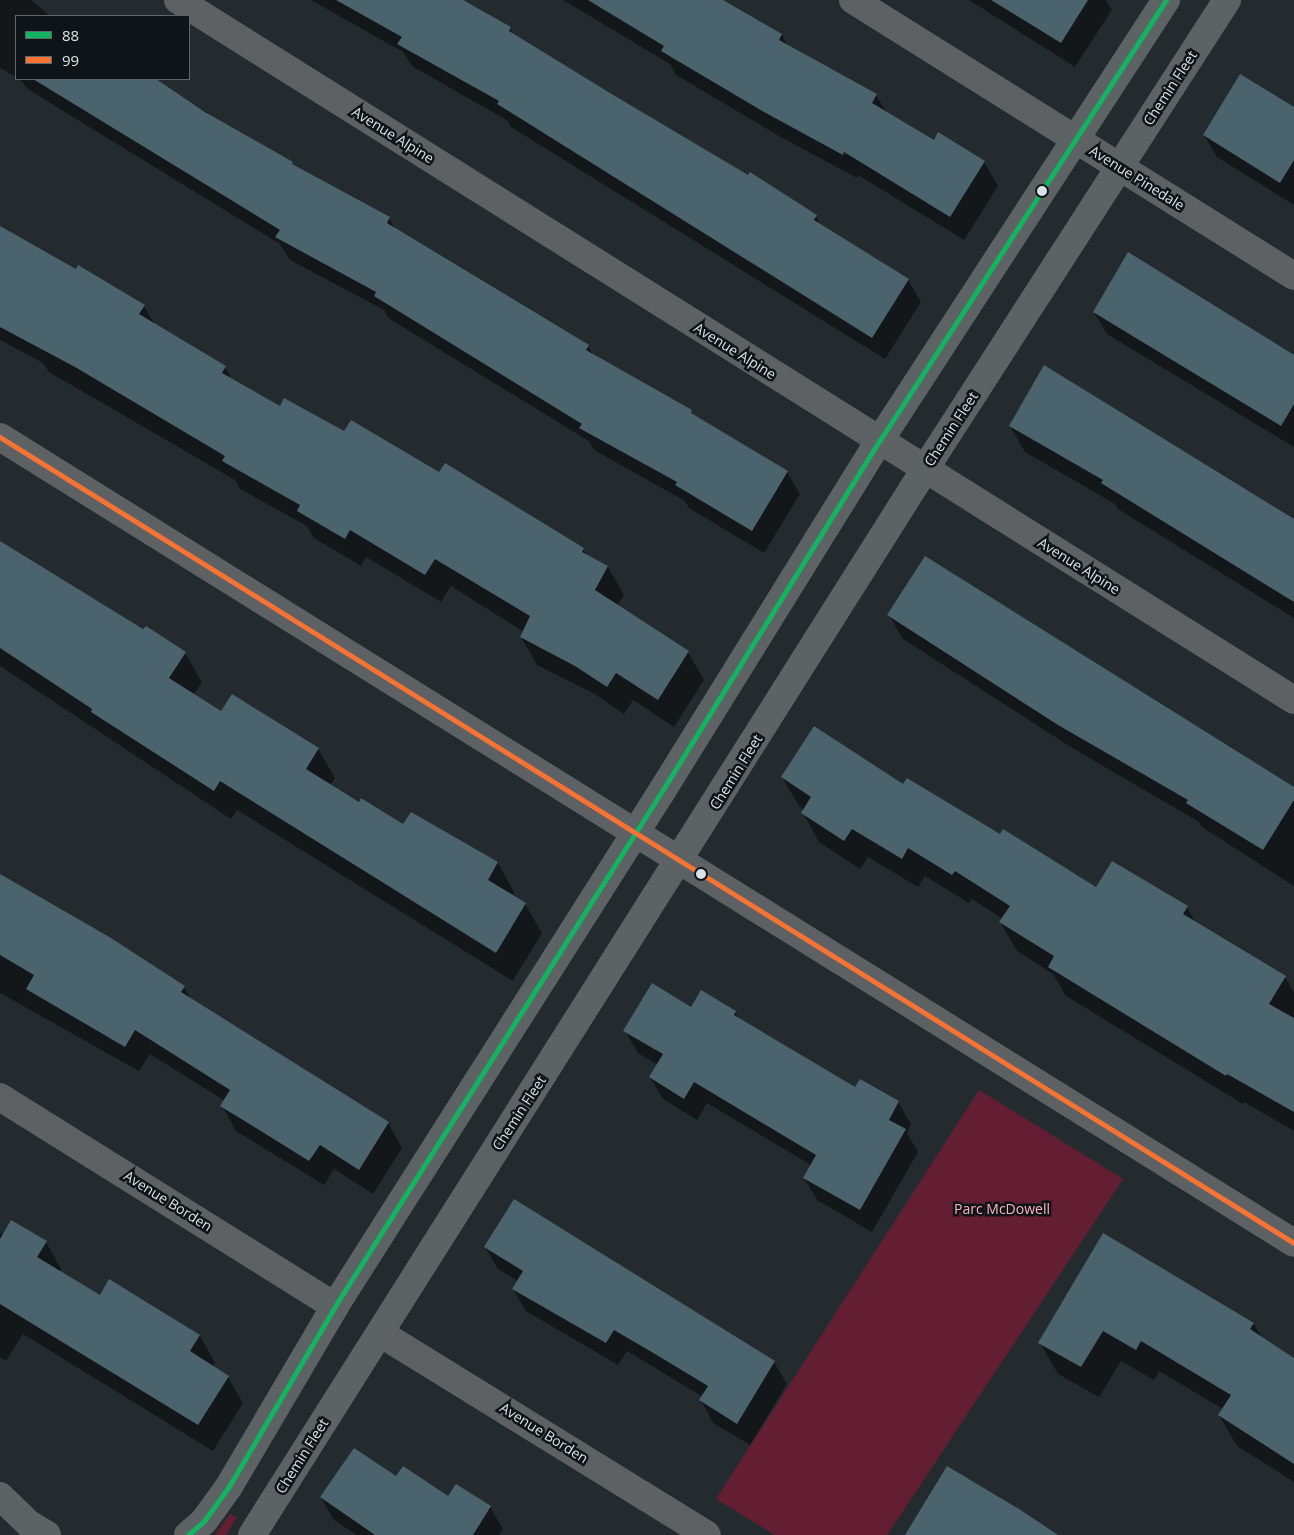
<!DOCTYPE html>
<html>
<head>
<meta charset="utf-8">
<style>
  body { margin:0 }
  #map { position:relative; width:1294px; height:1535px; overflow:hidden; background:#242b2f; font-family:"Open Sans",sans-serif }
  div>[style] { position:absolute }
  .green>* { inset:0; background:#641e34 }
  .shadow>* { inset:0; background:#0007 }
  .building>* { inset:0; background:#4a636d }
  .minor>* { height:28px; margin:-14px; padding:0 14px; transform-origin:14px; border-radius:14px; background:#5d6163 }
  .major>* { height:28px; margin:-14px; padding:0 14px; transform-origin:14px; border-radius:14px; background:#5d6265 }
  .bus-1>* { height:5px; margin:-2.5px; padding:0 2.5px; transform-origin:2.5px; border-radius:2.5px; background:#13b361 }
  .bus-2>* { height:5px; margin:-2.5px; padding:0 2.5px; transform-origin:2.5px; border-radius:2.5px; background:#f57335 }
  .dots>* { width:14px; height:14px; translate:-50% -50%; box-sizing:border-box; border:2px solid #0e1417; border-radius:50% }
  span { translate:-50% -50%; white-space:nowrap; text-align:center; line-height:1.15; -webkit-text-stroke:5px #0e1417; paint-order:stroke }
  .street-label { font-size:14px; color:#dae3e8 }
  .park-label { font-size:14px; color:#fdb3c1 }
  .legend { position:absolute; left:15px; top:15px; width:175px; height:65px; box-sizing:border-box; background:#0e1417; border:1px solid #60676b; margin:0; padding:6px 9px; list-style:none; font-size:15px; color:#dae3e8 }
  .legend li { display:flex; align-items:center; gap:10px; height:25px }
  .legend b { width:25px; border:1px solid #60676b }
</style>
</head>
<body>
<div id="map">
  <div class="green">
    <div style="clip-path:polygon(979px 1090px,1123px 1179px,887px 1535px,775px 1535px,716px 1499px)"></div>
    <div style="clip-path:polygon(230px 1514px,237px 1517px,226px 1535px,215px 1535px)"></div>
  </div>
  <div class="shadow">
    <div style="clip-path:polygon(0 0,31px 0,50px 16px,16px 16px,16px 77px,0 68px)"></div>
    <div style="clip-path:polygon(311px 0,460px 0,510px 28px,514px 35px,610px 94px,816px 216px,821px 226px,908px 280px,921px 302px,885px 359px,511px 127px,508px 121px,412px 66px,403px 52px)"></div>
    <div style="clip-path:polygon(563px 0,721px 0,782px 35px,788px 46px,876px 95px,887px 113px,934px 142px,984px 162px,998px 186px,964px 240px,858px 175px,857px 178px,779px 136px,676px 75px,670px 64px)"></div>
    <div style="clip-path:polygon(969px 0,1106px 0,1112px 10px,1075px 67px)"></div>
    <div style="clip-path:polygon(19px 79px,153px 79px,295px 167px,389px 218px,396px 231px,588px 346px,594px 356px,691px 411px,694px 416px,787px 472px,800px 494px,764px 553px,689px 508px,685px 501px,594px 450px,589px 441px,388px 318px,384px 310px,290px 260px,280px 244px,29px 90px)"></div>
    <div style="clip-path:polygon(1294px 110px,1294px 205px,1217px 157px,1204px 135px)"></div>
    <div style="clip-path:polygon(0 227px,144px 306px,155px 325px,225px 367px,232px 380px,280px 407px,440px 474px,583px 549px,587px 556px,608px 567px,624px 595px,617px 606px,688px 652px,704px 680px,674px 727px,633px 700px,624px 714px,593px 693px,537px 665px,521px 637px,524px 632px,451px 586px,441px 602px,366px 557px,361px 566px,314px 538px,307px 526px,240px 489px,235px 480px,49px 372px,43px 363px,0 340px)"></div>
    <div style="clip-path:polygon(1129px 254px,1294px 356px,1294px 447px,1107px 334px,1094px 312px)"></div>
    <div style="clip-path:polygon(1010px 426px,1294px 520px,1294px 618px,1118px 509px,1115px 504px,1025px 452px)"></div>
    <div style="clip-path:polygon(0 546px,185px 653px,202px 682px,193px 695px,221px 713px,318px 749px,335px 778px,330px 786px,404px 826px,412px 814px,498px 863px,514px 892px,512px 896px,525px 904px,542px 933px,513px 981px,237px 810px,231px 819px,0 666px)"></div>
    <div style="clip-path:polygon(889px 615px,1294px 788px,1294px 886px,1202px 827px,1199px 822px,1074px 749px,903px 639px)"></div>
    <div style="clip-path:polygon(782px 777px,904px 786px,1097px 888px,1187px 907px,1195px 922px,1285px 977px,1294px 992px,1294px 1131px,1244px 1102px,1243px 1104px,1066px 996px,1053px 974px,1017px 951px,1000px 922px,1003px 919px,972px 899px,969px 903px,925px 876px,918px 887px,868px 857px,860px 869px,819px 842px,803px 813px,805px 810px,799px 806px)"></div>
    <div style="clip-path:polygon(0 876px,184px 987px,191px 1000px,388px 1123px,402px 1148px,373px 1194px,334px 1169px,324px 1185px,236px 1131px,222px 1106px,225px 1101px,150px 1054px,139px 1071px,0 993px)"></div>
    <div style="clip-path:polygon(691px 1008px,735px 1012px,740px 1020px,855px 1088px,860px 1080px,898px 1102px,911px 1124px,907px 1133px,918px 1152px,872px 1232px,817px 1200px,804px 1178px,811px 1165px,707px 1103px,697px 1120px,663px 1099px,650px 1077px,658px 1065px,638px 1053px,625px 1031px)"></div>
    <div style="clip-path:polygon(515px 1201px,774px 1362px,787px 1384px,750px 1445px,713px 1423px,701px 1400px,703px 1397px,627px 1351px,618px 1365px,526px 1311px,513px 1289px,518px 1281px,498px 1269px,485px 1247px)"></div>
    <div style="clip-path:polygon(0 1233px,46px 1242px,61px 1269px,59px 1272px,100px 1296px,142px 1299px,200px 1336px,215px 1363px,212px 1367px,228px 1377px,243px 1403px,213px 1451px,23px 1334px,6px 1361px,0 1357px)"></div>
    <div style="clip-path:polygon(1103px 1235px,1254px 1324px,1262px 1338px,1294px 1359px,1294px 1482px,1237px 1446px,1219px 1415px,1223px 1409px,1159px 1371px,1154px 1380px,1121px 1361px,1099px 1397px,1058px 1374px,1040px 1343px)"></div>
    <div style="clip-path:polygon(397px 1478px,449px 1498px,490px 1507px,503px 1529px,499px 1535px,357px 1535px,334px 1520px,321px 1498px)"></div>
  </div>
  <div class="building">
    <div style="clip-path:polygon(336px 0,463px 0,511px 27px,509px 31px,610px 93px,748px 175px,750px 172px,817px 215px,814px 220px,909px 279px,872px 338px,497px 104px,499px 101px,397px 44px,402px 37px)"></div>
    <div style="clip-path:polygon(588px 0,723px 0,782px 34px,779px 40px,877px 94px,872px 103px,934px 140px,938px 132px,985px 161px,950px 217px,844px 152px,843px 155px,764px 112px,661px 51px,664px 46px)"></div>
    <div style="clip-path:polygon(991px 0,1088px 0,1061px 43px)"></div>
    <div style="clip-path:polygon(1240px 74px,1294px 107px,1294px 160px,1280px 183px,1203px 135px)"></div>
    <div style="clip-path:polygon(33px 79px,156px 79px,205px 112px,293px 162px,292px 164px,390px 217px,387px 223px,589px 345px,586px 350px,692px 410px,691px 413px,788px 471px,752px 531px,675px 485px,677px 482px,579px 428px,582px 424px,374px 296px,376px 292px,275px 237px,280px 230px)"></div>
    <div style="clip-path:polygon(0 226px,76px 269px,78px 265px,145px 305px,139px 314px,226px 366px,222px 373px,280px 406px,284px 398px,344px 431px,351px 420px,439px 472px,445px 463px,584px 548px,582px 552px,608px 566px,595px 590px,689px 651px,658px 700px,616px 673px,607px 687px,575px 666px,520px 637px,530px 616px,435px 559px,425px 575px,350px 530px,345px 539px,297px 511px,300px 505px,222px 461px,225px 456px,75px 367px,0 327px)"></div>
    <div style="clip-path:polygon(1128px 252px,1294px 355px,1294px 404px,1281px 426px,1093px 312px)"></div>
    <div style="clip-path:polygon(1044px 365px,1294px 519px,1294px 602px,1101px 483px,1103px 480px,1009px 426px)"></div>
    <div style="clip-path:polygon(0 541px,143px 629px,146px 626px,186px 652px,169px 678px,221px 711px,232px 694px,319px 748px,306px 769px,359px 802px,361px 798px,403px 824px,411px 812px,498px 862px,488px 880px,526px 903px,496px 953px,220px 781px,214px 791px,91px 712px,92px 709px,0 648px)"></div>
    <div style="clip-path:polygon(925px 556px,1294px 787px,1294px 800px,1263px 850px,1186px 803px,1188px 800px,1058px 725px,887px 615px)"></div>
    <div style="clip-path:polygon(814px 726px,903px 784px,907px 778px,1000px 834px,1003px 829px,1096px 887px,1112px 861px,1188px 906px,1183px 914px,1286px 976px,1269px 1004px,1294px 1018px,1294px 1112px,1227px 1074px,1226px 1076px,1048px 967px,1054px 956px,999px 922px,1010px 906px,955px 871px,952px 875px,908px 848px,902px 859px,852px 829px,844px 841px,801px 813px,811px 797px,781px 777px)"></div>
    <div style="clip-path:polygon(0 874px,111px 938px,185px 986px,181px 992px,389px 1122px,359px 1170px,320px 1145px,309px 1161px,256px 1128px,220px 1106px,230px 1090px,135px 1030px,125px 1047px,26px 989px,34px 975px,0 955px)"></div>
    <div style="clip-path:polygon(652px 983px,691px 1007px,701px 990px,736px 1011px,734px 1015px,855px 1087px,860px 1079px,899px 1101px,889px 1120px,906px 1129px,860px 1210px,803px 1178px,816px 1155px,694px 1082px,684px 1099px,649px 1077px,663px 1054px,623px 1031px)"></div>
    <div style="clip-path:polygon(514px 1199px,775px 1361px,737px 1424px,699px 1400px,708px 1386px,655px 1354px,614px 1330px,606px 1343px,512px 1289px,523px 1271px,484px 1247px)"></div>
    <div style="clip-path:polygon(11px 1220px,47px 1241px,37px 1257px,100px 1295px,109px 1279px,200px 1335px,190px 1351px,229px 1376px,198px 1425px,0 1304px,0 1239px)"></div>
    <div style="clip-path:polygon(1103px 1233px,1254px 1323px,1250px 1329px,1294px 1358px,1294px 1464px,1218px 1415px,1231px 1395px,1141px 1341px,1136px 1350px,1103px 1331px,1081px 1367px,1038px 1343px)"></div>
    <div style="clip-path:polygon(354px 1448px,396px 1476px,403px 1466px,448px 1496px,456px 1484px,491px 1506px,473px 1535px,375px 1535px,320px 1497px)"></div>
    <div style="clip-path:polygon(947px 1466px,1019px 1509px,1058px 1535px,905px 1535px)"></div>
  </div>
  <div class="minor">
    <div style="left:178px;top:0;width:1317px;rotate:32.1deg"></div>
    <div style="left:853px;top:0;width:520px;rotate:32.04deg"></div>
    <div style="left:0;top:437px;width:1524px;rotate:31.92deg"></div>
    <div style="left:0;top:1097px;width:395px;rotate:32deg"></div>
    <div style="left:380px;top:1333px;width:384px;rotate:31.7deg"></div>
  </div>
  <div class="major">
    <div style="left:0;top:1496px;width:40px;rotate:44deg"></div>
    <div style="left:29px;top:1524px;width:21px;rotate:31deg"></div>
    <div style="left:188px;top:1535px;width:21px;rotate:-41deg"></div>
    <div style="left:204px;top:1521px;width:41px;rotate:-54deg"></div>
    <div style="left:228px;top:1488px;width:211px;rotate:-59.5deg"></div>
    <div style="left:335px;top:1306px;width:610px;rotate:-57.59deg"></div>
    <div style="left:662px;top:791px;width:413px;rotate:-58.2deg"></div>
    <div style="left:880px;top:440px;width:525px;rotate:-56.98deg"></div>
    <div style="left:252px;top:1535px;width:1261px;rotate:-57.73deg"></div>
    <div style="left:925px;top:469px;width:558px;rotate:-57.22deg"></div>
  </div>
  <div class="bus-1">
    <div style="left:188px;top:1535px;width:21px;rotate:-41deg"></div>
    <div style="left:204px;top:1521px;width:41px;rotate:-54deg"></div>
    <div style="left:228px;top:1488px;width:211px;rotate:-59.5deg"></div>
    <div style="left:335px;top:1306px;width:610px;rotate:-57.59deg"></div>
    <div style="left:662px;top:791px;width:413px;rotate:-58.2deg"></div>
    <div style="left:880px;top:440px;width:525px;rotate:-56.98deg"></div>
  </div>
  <div class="bus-2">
    <div style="left:0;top:437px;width:1524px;rotate:31.92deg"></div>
  </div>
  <div class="dots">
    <div style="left:1042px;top:191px;background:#dae3e8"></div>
    <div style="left:701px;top:874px;background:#dae3e8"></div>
  </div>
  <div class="street-label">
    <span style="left:1170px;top:88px;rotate:-57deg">Chemin Fleet</span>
    <span style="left:393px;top:135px;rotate:32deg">Avenue Alpine</span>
    <span style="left:1137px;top:178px;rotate:32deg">Avenue Pinedale</span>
    <span style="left:735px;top:351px;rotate:32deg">Avenue Alpine</span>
    <span style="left:951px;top:429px;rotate:-57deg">Chemin Fleet</span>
    <span style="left:1079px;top:566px;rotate:32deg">Avenue Alpine</span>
    <span style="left:736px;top:772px;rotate:-58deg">Chemin Fleet</span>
    <span style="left:519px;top:1113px;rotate:-57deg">Chemin Fleet</span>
    <span style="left:168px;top:1201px;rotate:32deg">Avenue Borden</span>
    <span style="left:544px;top:1433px;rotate:32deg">Avenue Borden</span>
    <span style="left:302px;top:1456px;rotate:-58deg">Chemin Fleet</span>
  </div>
  <div class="park-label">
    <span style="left:1002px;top:1209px">Parc McDowell</span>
  </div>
  <ul class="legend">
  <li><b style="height:6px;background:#13b361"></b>88</li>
  <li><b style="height:6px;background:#f57335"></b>99</li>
  </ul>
</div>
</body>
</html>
